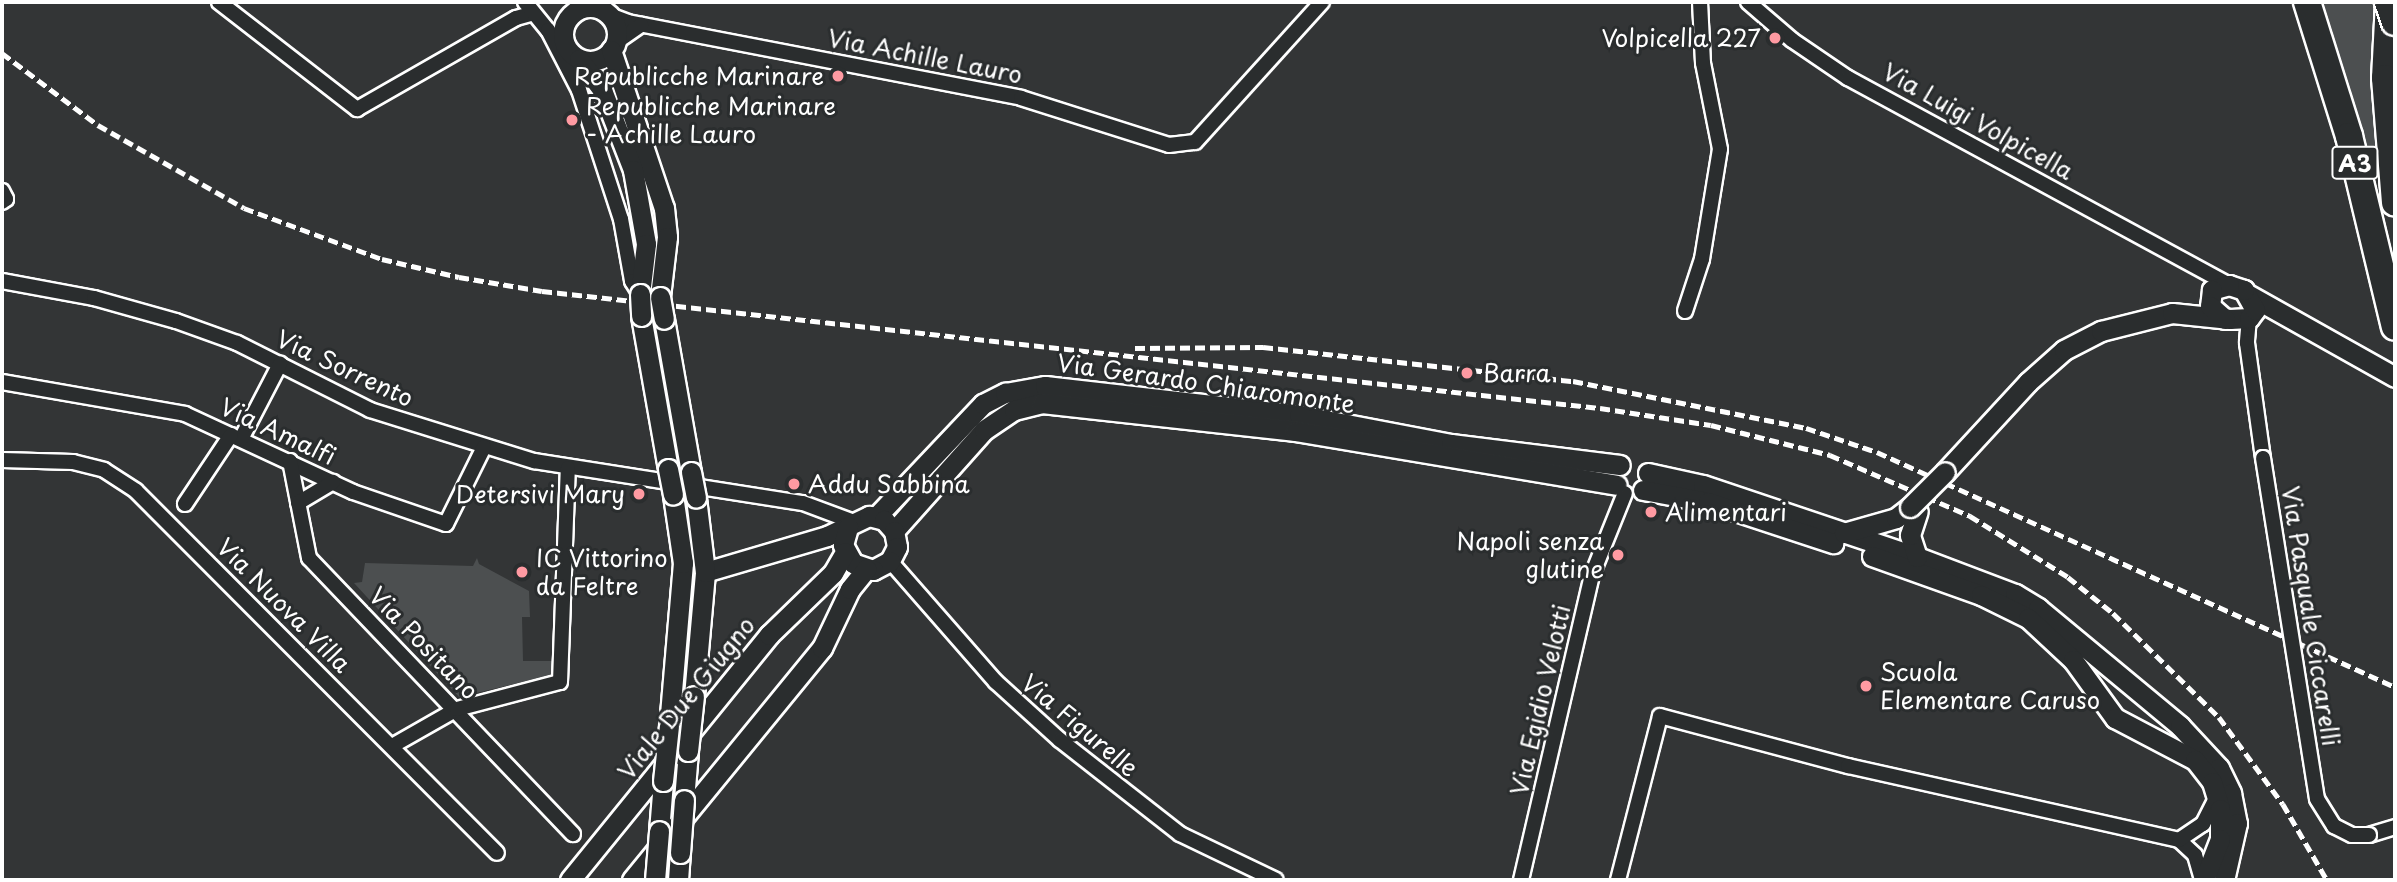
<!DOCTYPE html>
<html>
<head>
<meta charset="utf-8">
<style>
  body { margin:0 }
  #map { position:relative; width:2397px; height:882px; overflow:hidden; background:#333536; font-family:"Playpen Sans",sans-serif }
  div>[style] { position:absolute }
  .green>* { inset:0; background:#4c4f50 }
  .roads { filter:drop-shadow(2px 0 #fff) drop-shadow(-2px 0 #fff) drop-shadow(0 2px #fff) drop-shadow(0 -2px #fff) }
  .street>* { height:14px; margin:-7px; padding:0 7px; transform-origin:7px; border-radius:7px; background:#2a2d2e }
  .secondary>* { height:19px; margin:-9.5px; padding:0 9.5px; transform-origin:9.5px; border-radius:9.5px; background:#2a2d2e }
  .secondary>.ring { margin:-9.5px; padding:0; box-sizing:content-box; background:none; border:19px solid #2a2d2e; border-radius:50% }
  .highway>* { height:26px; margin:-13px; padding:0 13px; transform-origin:13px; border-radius:13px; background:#2a2d2e }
  .rail>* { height:4.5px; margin-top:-2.25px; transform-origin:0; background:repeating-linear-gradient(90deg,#fff 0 10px,transparent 0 15px) }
  .bridges { filter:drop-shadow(2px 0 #fff) drop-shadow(-2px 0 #fff) drop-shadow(0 2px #fff) drop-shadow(0 -2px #fff) }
  .street-bridge>* { height:14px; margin:-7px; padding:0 7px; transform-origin:7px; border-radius:7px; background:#2a2d2e }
  .secondary-bridge>* { height:19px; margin:-9.5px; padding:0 9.5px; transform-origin:9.5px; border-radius:9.5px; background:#2a2d2e }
  .highway-bridge>* { height:26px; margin:-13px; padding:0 13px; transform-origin:13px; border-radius:13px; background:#2a2d2e }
  .dots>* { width:19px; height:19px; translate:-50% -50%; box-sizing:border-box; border:4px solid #2a2d2e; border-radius:50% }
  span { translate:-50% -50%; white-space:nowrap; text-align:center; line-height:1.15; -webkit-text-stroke:6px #2a2d2e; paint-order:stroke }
  .shield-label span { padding:2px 5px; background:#2a2d2e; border:2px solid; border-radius:5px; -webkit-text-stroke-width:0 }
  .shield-label { font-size:23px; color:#fff; font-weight:700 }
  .poi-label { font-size:24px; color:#fff }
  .right { translate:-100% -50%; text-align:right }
  .left { translate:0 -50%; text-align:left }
  .street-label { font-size:24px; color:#fff }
  .frame { position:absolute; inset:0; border:4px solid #fff; pointer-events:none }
</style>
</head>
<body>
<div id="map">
  <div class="green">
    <div style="clip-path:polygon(2314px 2px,2379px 2px,2380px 155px,2361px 159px)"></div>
    <div style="clip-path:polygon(477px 558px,479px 564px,529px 591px,530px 617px,522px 617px,523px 661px,553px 661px,552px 675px,459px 697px,354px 583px,362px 582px,365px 563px,473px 566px)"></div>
  </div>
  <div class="roads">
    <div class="street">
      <div style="left:219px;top:2px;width:175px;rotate:37.8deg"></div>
      <div style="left:357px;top:109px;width:183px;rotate:-29.8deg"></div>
      <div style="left:516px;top:18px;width:16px;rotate:-15deg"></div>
      <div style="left:525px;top:2px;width:36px;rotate:51deg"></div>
      <div style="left:548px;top:30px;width:68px;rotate:62.7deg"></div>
      <div style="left:579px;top:90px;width:136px;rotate:72deg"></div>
      <div style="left:621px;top:219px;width:63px;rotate:79.9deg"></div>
      <div style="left:632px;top:281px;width:15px;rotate:58deg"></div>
      <div style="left:1748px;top:2px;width:58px;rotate:40.8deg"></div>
      <div style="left:1792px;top:40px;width:68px;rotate:34.2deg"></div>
      <div style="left:1848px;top:78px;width:434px;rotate:28.5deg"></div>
      <div style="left:607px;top:14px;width:22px;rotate:21deg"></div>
      <div style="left:628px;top:22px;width:400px;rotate:10.9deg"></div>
      <div style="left:1021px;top:98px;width:155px;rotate:17.6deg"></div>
      <div style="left:1169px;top:145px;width:26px;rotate:-7deg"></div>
      <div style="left:1195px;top:142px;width:189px;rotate:-47.8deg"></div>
      <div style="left:615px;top:43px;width:32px;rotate:-35deg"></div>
      <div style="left:2px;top:191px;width:9px;rotate:63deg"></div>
      <div style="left:6px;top:199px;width:5px;rotate:143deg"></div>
      <div style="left:2px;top:281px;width:94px;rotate:10.5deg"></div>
      <div style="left:94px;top:298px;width:85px;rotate:15.7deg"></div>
      <div style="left:176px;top:321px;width:65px;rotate:19.8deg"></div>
      <div style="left:237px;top:343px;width:149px;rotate:26.7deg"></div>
      <div style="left:370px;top:410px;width:172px;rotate:17.3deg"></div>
      <div style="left:534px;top:461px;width:272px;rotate:8.9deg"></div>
      <div style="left:803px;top:503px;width:54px;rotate:20.4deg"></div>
      <div style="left:1685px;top:311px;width:55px;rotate:-71.9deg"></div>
      <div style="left:1702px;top:259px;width:111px;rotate:-80.7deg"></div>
      <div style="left:1720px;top:149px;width:88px;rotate:-101.2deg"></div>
      <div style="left:1703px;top:63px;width:61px;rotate:-92.8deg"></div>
      <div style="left:2249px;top:318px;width:25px;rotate:95deg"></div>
      <div style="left:2247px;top:343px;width:116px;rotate:82.1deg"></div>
      <div style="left:2px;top:382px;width:186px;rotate:9.9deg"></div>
      <div style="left:185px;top:414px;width:185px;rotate:24.9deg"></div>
      <div style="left:353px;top:492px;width:98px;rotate:19deg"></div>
      <div style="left:446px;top:524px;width:86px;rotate:-63.7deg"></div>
      <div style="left:241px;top:439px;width:85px;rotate:-62.5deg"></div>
      <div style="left:2px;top:460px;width:71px;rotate:1.6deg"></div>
      <div style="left:73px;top:462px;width:32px;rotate:14deg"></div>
      <div style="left:104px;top:470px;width:38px;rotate:33deg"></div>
      <div style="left:136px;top:491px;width:511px;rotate:45.08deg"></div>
      <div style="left:290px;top:461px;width:99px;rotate:78.9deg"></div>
      <div style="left:309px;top:558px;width:382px;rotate:46.3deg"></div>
      <div style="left:298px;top:503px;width:41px;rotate:-31deg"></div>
      <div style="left:185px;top:504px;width:83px;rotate:-56.3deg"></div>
      <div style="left:890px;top:561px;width:161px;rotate:48.8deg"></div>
      <div style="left:996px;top:682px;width:86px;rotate:42.2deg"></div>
      <div style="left:1060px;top:740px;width:152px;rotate:38.1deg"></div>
      <div style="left:1180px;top:834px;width:106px;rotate:25.6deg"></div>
      <div style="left:392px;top:746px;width:75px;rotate:-29.6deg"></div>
      <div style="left:457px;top:709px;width:106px;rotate:-14.7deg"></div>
      <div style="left:560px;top:682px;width:214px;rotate:-87.9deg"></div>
      <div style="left:2369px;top:835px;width:27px;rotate:-17deg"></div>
      <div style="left:2179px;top:840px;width:22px;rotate:43deg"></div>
      <div style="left:2195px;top:855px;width:26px;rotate:74deg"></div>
      <div style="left:1521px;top:880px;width:313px;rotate:-76.9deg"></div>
      <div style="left:1592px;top:575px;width:88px;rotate:-68.1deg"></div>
      <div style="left:1618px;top:880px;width:169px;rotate:-75.6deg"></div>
      <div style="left:1660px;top:716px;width:195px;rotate:14.9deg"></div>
      <div style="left:1848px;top:766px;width:339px;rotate:12.6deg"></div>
      <div style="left:2179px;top:840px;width:29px;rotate:-34deg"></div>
      <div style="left:2203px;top:824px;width:28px;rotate:-63deg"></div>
    </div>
    <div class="secondary">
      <div class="ring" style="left:563px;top:7px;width:35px;height:35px"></div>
      <div style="left:611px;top:50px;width:167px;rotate:71.5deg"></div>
      <div style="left:664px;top:208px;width:29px;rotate:84deg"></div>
      <div style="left:667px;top:237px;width:60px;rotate:96.7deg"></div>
      <div style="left:579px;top:59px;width:39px;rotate:53deg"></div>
      <div style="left:602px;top:90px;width:86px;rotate:68.8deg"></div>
      <div style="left:633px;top:170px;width:75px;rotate:80deg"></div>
      <div style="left:646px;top:244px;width:50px;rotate:96.8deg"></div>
      <div style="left:2249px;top:295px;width:167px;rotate:29.3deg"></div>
      <div style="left:641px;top:316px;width:155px;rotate:80deg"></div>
      <div style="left:664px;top:319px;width:155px;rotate:80deg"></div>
      <div style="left:1945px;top:472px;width:122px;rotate:-47.3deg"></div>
      <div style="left:2028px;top:382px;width:48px;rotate:-41.6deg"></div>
      <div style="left:2064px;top:350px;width:42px;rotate:-27.2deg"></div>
      <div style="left:2101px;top:331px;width:73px;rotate:-14.2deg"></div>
      <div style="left:2172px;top:313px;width:58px;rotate:5.9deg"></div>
      <div style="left:2230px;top:319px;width:19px;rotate:-3deg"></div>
      <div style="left:2249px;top:318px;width:10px;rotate:-53deg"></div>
      <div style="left:2255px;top:310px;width:23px;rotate:-119deg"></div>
      <div style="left:2244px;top:290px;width:16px;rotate:-162deg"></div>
      <div style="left:2229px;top:285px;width:18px;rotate:164deg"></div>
      <div style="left:2212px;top:290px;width:16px;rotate:97deg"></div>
      <div style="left:2210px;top:306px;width:20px;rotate:41deg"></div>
      <div style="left:1648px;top:473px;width:56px;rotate:12.3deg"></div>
      <div style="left:1703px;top:485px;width:226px;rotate:18.6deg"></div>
      <div style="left:1917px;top:557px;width:105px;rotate:20.7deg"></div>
      <div style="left:2015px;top:594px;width:27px;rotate:31deg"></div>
      <div style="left:2038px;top:608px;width:185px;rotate:39.7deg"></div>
      <div style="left:2180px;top:726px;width:57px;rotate:47.1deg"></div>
      <div style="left:2219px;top:768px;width:28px;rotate:64deg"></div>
      <div style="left:2231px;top:793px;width:31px;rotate:79deg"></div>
      <div style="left:2237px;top:823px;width:58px;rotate:102.8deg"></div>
      <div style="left:1643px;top:490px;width:66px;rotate:10.5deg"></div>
      <div style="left:1708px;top:502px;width:132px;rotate:18.2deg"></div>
      <div style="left:876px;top:517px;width:156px;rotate:-46.6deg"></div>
      <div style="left:983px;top:404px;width:25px;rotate:-27deg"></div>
      <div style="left:1005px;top:393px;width:41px;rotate:-9.9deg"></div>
      <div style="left:1045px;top:386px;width:256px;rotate:6.5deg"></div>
      <div style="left:1299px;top:415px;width:155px;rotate:10.8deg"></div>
      <div style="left:1451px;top:444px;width:170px;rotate:7.1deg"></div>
      <div style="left:894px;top:531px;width:135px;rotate:-48.3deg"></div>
      <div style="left:984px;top:430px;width:36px;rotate:-34deg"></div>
      <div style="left:1014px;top:410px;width:29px;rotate:-14deg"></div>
      <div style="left:1042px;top:403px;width:255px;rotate:6.3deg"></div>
      <div style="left:1295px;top:431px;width:326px;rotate:9.5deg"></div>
      <div style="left:1844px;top:533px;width:54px;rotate:-16.1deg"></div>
      <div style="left:1896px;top:518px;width:18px;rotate:-38deg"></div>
      <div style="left:1872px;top:556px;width:116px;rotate:19.7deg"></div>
      <div style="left:1981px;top:595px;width:52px;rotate:26.1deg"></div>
      <div style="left:2028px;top:618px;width:62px;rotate:43deg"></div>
      <div style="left:2073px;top:660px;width:72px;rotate:54.1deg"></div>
      <div style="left:2115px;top:718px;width:90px;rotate:27.7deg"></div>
      <div style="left:2195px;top:760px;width:28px;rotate:52deg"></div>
      <div style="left:2212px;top:782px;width:28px;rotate:73deg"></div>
      <div style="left:2220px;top:809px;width:30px;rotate:90deg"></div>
      <div style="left:2220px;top:839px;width:44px;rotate:111.3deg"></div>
      <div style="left:1917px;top:557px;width:23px;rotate:-108deg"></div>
      <div style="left:1910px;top:535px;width:25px;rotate:-72deg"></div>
      <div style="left:705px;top:572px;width:127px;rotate:-16.4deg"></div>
      <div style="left:827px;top:536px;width:47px;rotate:-25.5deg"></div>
      <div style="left:869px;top:516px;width:16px;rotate:15deg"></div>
      <div style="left:884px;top:520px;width:15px;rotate:48deg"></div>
      <div style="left:894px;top:531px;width:16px;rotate:79deg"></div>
      <div style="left:897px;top:547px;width:16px;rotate:117deg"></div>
      <div style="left:890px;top:561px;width:19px;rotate:152deg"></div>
      <div style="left:873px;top:570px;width:21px;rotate:-161deg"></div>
      <div style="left:853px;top:563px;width:21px;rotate:-119deg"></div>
      <div style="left:843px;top:545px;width:19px;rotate:-74deg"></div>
      <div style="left:694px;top:696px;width:124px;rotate:-84.9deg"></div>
      <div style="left:705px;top:572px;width:75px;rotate:-96.9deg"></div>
      <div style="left:669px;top:726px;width:164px;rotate:-85.1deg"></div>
      <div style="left:683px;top:563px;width:69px;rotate:-98.4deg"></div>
      <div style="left:684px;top:800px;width:49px;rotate:-85.3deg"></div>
      <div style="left:659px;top:831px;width:50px;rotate:-85.4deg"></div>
      <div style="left:570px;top:880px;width:316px;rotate:-50.9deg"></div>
      <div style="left:769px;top:635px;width:89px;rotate:-44.1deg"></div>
      <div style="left:833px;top:573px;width:24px;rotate:-60deg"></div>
      <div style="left:632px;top:880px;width:300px;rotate:-50.7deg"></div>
      <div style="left:822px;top:648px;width:65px;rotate:-64.6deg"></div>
      <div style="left:850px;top:589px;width:26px;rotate:-51deg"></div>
      <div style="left:678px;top:880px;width:27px;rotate:-86deg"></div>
    </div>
    <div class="highway">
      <div style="left:2307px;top:2px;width:140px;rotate:72.6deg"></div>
      <div style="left:2349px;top:136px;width:196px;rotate:76.5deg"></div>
      <div style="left:2389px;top:2px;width:76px;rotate:93deg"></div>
      <div style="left:2385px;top:78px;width:125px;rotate:85.4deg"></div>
    </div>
  </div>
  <div class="rail">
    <div style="left:2px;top:53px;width:120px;rotate:36.9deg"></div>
    <div style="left:98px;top:125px;width:168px;rotate:29.6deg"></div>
    <div style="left:244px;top:208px;width:147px;rotate:20.3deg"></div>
    <div style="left:382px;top:259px;width:79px;rotate:13.2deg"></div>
    <div style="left:459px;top:277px;width:84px;rotate:9.6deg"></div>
    <div style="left:542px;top:291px;width:1064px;rotate:6.31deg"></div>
    <div style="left:1600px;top:408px;width:112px;rotate:8.7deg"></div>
    <div style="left:1711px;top:425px;width:123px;rotate:14.1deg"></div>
    <div style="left:1830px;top:455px;width:153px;rotate:23.5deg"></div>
    <div style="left:1970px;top:516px;width:115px;rotate:31.9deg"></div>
    <div style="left:2068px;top:577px;width:58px;rotate:38.7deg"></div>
    <div style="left:2113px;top:613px;width:148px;rotate:44.5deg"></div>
    <div style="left:2219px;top:717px;width:108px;rotate:53.7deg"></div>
    <div style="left:2283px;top:804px;width:88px;rotate:59.9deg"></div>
    <div style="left:1135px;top:348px;width:128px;rotate:-0.4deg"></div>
    <div style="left:1263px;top:347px;width:312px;rotate:6.3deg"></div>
    <div style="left:1573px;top:381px;width:238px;rotate:11.4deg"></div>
    <div style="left:1806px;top:428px;width:75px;rotate:18.7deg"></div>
    <div style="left:1877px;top:452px;width:569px;rotate:24.4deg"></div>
  </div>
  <div class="bridges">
    <div class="street-bridge">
      <div style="left:2263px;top:458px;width:345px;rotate:81deg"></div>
      <div style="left:2317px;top:799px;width:32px;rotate:58deg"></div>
      <div style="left:2334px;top:826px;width:20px;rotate:27deg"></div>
      <div style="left:2352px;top:835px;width:17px"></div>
    </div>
    <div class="secondary-bridge">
      <div style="left:640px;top:294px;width:22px;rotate:87deg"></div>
      <div style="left:660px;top:297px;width:22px;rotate:80deg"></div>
      <div style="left:668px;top:469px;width:26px;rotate:79deg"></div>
      <div style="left:691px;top:472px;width:26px;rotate:79deg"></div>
      <div style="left:1910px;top:507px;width:49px;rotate:-45deg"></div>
      <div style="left:688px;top:751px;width:55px;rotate:-83.8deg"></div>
      <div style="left:663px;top:781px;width:55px;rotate:-83.8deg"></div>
      <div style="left:680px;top:853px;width:53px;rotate:-85.7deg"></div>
      <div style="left:655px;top:880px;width:49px;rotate:-85.3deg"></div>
    </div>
    <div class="highway-bridge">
      <div style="left:2388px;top:2px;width:21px;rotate:71deg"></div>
    </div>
  </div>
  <div class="dots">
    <div style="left:1775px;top:38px;background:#ff9aa2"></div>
    <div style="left:838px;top:76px;background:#ff9aa2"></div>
    <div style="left:572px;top:120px;background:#ff9aa2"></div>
    <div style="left:1467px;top:373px;background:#ff9aa2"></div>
    <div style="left:794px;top:484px;background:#ff9aa2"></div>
    <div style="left:639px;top:494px;background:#ff9aa2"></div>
    <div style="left:1651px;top:512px;background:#ff9aa2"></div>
    <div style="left:1618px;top:555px;background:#ff9aa2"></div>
    <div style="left:522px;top:572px;background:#ff9aa2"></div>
    <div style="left:1866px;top:686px;background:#ff9aa2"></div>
  </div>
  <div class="shield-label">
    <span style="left:2355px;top:163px">A3</span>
  </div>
  <div class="poi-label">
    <span class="right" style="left:1761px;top:38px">Volpicella 227</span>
    <span class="right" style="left:824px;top:76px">Republicche Marinare</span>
    <span class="left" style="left:586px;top:120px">Republicche Marinare<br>- Achille Lauro</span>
    <span class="left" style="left:1483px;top:373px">Barra</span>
    <span class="left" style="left:808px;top:484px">Addu Sabbina</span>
    <span class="right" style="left:625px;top:494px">Detersivi Mary</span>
    <span class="left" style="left:1665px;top:512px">Alimentari</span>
    <span class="right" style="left:1604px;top:555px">Napoli senza<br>glutine</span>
    <span class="left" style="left:536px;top:572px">IC Vittorino<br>da Feltre</span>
    <span class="left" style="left:1880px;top:686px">Scuola<br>Elementare Caruso</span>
  </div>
  <div class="street-label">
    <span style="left:925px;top:56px;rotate:11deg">Via Achille Lauro</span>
    <span style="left:1978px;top:121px;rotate:29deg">Via Luigi Volpicella</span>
    <span style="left:345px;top:368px;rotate:25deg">Via Sorrento</span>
    <span style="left:1206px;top:383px;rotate:8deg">Via Gerardo Chiaromonte</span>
    <span style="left:278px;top:431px;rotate:25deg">Via Amalfi</span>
    <span style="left:284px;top:605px;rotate:45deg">Via Nuova Villa</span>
    <span style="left:2311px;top:616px;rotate:81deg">Via Pasquale Ciccarelli</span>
    <span style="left:424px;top:643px;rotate:46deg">Via Positano</span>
    <span style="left:686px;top:698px;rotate:-51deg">Viale Due Giugno</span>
    <span style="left:1540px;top:700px;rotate:-77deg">Via Egidio Velotti</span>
    <span style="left:1080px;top:725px;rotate:40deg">Via Figurelle</span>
  </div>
  <div class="frame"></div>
</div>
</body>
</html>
